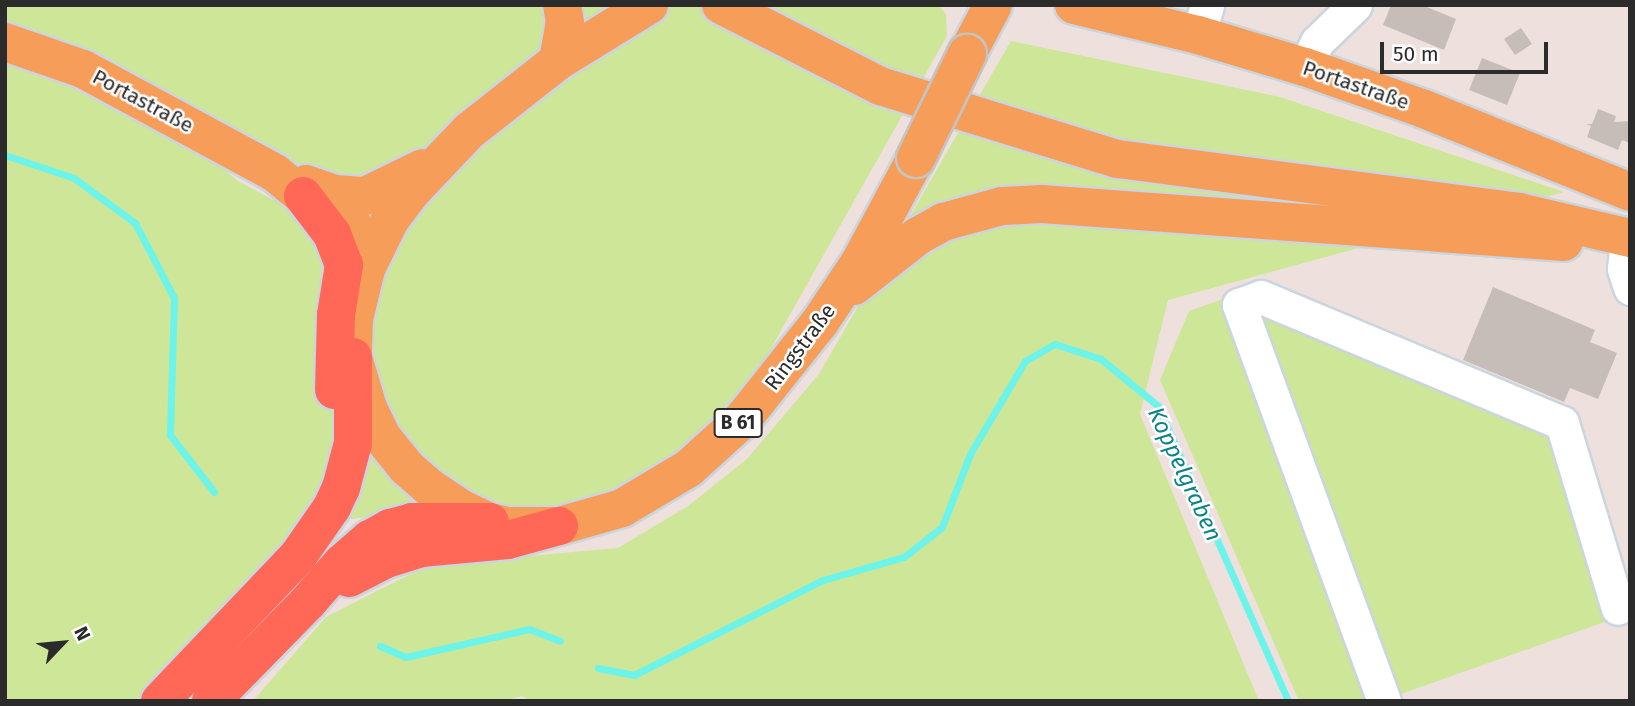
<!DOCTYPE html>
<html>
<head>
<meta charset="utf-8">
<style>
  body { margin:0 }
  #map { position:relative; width:1635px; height:706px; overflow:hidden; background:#eee1dd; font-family:"Fira Sans",sans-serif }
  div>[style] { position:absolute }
  .green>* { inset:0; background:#cde698 }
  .stream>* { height:7px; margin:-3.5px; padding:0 3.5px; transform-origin:3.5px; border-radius:3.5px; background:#6cf3ea }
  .building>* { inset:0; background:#c6bdb9 }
  .roads { filter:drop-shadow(2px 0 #cbd5de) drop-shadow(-2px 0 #cbd5de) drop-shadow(0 2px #cbd5de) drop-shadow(0 -2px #cbd5de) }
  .minor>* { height:33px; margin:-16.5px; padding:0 16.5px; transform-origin:16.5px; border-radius:16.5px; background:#fff }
  .major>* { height:38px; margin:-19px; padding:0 19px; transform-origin:19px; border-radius:19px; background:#f69d5a }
  .highway>* { height:38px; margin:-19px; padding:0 19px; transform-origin:19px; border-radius:19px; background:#ff6757 }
  .bridges { filter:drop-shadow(2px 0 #c4c4c4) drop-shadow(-2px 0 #c4c4c4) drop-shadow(0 2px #c4c4c4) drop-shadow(0 -2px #c4c4c4) }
  .major-bridge>* { height:38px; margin:-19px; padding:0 19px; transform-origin:19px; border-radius:19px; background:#f69d5a }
  span { translate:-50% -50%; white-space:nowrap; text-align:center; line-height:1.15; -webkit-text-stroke:5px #fff; paint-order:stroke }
  .shield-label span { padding:2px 5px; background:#fff; border:2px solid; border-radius:5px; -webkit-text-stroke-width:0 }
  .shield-label { font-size:19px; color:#2b2b2b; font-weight:700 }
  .street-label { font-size:21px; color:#2b2b2b }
  .water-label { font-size:23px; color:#0a8485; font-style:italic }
  .frame { position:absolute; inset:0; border:7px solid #2b2b2b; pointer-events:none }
  .north { position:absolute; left:28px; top:608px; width:70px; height:70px; -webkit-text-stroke:5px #fff; paint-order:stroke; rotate:64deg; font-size:19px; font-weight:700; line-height:28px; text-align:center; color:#2b2b2b }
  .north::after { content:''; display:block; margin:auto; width:24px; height:32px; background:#2b2b2b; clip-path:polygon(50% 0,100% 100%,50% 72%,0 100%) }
  .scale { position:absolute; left:1380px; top:42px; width:168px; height:32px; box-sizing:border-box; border:4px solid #2b2b2b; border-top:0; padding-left:9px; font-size:21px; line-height:24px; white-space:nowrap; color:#2b2b2b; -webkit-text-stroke:5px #fff; paint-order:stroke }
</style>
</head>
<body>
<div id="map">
  <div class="green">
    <div style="clip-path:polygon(5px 5px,938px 5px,946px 14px,947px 36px,752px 382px,677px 459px,613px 496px,539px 516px,439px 508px,296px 526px,136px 701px,5px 701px,5px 58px,129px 110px,199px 148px,238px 181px,298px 213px,330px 182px,5px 29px)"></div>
    <div style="clip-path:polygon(1011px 41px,1280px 97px,1564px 192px,1168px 300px,1140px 414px,1259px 701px,531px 701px,522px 696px,503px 701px,253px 701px,326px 617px,428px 565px,618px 548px,688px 506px,747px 459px,819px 374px)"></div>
    <div style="clip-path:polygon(1255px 288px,1568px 420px,1627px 614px,1381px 701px,1299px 701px,1160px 380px,1189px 311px)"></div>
  </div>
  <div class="stream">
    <div style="left:5px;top:155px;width:73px;rotate:18.4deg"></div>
    <div style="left:74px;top:178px;width:76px;rotate:36.4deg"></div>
    <div style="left:135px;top:223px;width:85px;rotate:62.5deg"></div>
    <div style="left:174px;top:298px;width:137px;rotate:91.7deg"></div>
    <div style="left:170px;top:435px;width:72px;rotate:52.3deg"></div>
    <div style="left:380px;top:646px;width:28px;rotate:23deg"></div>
    <div style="left:406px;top:657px;width:126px;rotate:-12.8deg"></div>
    <div style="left:529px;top:629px;width:33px;rotate:21deg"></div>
    <div style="left:598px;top:668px;width:37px;rotate:11deg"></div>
    <div style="left:634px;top:675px;width:212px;rotate:-26.7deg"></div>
    <div style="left:823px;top:580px;width:84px;rotate:-15.9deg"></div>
    <div style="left:904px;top:557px;width:48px;rotate:-38.3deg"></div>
    <div style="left:942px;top:527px;width:78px;rotate:-69deg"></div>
    <div style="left:970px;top:454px;width:108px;rotate:-59.4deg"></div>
    <div style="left:1025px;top:361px;width:34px;rotate:-30deg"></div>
    <div style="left:1055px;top:344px;width:48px;rotate:18.1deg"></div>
    <div style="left:1101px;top:359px;width:74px;rotate:39.5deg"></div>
    <div style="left:1158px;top:406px;width:322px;rotate:66.2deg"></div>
  </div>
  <div class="building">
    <div style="clip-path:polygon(1391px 5px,1422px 5px,1456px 19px,1444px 50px,1383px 25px)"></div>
    <div style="clip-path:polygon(1521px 28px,1532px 44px,1515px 55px,1504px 39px)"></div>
    <div style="clip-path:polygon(1482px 58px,1520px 73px,1507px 105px,1469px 90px)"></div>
    <div style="clip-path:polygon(1598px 109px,1616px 116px,1614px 122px,1630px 121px,1630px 143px,1622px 140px,1618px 150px,1587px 137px,1591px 126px,1586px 124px,1592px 124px)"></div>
    <div style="clip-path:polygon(1493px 287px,1595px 330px,1590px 342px,1617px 353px,1598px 399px,1570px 388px,1564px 402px,1463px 360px)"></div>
  </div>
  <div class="roads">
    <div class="minor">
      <div style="left:1198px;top:35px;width:31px;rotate:-73deg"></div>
      <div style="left:1305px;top:67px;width:28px;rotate:-64deg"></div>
      <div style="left:1317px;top:42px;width:53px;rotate:-44.2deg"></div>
      <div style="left:1626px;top:250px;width:19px;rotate:96deg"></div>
      <div style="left:1624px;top:269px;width:20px;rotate:72deg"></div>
      <div style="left:1384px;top:701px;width:422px;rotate:-110.1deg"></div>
      <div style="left:1239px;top:305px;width:23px;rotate:-20deg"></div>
      <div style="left:1261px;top:297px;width:326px;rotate:22.7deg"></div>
      <div style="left:1562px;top:423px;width:193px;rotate:73.2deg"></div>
    </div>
    <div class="major">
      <div style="left:649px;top:5px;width:107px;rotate:148.4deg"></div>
      <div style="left:558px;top:61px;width:113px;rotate:141.8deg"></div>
      <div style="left:469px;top:131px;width:84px;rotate:133.6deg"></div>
      <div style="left:411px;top:192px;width:35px;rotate:127deg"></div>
      <div style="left:390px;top:220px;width:55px;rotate:116.1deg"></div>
      <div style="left:366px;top:269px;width:51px;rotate:103.5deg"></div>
      <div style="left:354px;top:319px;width:38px;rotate:92deg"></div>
      <div style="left:353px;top:357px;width:53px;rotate:73.6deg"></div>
      <div style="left:368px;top:408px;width:32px;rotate:64deg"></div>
      <div style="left:382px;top:437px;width:38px;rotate:51deg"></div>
      <div style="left:406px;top:467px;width:30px;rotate:41deg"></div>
      <div style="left:429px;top:487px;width:40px;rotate:34deg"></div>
      <div style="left:462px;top:509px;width:31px;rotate:25deg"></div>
      <div style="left:490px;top:522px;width:18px;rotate:13deg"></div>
      <div style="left:508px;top:526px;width:51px"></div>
      <div style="left:559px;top:526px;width:66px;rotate:-15.9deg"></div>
      <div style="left:622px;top:508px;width:78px;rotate:-30.8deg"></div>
      <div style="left:689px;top:468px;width:72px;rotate:-42.2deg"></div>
      <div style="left:742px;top:420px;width:125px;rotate:-51.5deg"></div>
      <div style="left:820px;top:322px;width:72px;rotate:-56.3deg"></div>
      <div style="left:860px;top:262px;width:118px;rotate:-61.7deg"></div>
      <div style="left:721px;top:5px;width:178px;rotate:27deg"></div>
      <div style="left:880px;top:86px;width:249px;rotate:17.1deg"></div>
      <div style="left:1118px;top:159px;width:404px;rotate:7.5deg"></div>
      <div style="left:1519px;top:212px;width:114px;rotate:13.2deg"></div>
      <div style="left:1074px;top:5px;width:128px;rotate:13.6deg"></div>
      <div style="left:1198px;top:35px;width:112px;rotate:16.7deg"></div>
      <div style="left:1305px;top:67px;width:126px;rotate:19.4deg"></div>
      <div style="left:1424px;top:109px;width:222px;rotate:21.9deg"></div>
      <div style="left:5px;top:42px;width:83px;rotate:19.1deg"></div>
      <div style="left:83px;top:69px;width:218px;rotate:28.4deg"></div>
      <div style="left:275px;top:173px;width:36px;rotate:39deg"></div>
      <div style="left:303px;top:196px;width:60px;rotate:31.3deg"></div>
      <div style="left:354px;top:227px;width:32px;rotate:56deg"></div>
      <div style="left:967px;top:54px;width:55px;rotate:-62deg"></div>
      <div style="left:558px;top:61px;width:39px;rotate:-80deg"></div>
      <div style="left:565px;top:23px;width:18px;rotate:-99deg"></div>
      <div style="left:306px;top:184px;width:31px;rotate:19deg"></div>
      <div style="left:335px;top:194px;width:30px;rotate:4deg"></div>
      <div style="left:365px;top:196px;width:64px;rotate:-25.8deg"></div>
      <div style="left:854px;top:286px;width:81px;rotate:-38deg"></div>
      <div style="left:918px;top:236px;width:29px;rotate:-29deg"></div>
      <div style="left:943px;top:222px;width:61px;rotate:-15.2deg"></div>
      <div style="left:1002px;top:206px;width:40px;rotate:-2.9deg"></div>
      <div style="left:1042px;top:204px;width:523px;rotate:4.16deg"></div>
    </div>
    <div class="highway">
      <div style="left:303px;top:196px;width:48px;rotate:52.7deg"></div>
      <div style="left:332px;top:234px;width:33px;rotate:69deg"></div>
      <div style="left:344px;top:265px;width:51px;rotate:99.1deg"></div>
      <div style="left:336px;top:315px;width:75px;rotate:91.5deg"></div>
      <div style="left:349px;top:578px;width:42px;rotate:-27.2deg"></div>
      <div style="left:386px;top:559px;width:37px;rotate:-17deg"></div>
      <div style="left:421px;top:548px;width:87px;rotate:-5.3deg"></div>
      <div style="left:508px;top:540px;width:53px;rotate:-15.4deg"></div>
      <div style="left:160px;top:701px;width:200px;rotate:-46.4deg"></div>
      <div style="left:298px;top:556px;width:60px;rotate:-55.2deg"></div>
      <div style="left:332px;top:507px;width:21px;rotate:-65deg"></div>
      <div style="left:341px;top:488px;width:47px;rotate:-75.1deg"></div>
      <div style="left:353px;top:443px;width:86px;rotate:-90deg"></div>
      <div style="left:211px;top:701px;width:139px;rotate:-45.6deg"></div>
      <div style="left:308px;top:602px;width:52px;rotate:-48.9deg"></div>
      <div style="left:342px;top:563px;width:37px;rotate:-41deg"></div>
      <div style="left:370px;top:539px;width:23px;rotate:-29deg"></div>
      <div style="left:390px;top:528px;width:23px;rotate:-15deg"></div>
      <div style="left:412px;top:522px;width:78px"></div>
    </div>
  </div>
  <div class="bridges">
    <div class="major-bridge">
      <div style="left:916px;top:158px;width:116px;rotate:-63.9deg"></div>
    </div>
  </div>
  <div class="shield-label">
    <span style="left:738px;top:423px">B 61</span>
  </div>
  <div class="street-label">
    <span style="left:1356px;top:85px;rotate:19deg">Portastraße</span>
    <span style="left:143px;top:101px;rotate:28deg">Portastraße</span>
    <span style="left:800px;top:347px;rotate:-53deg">Ringstraße</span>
  </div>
  <div class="water-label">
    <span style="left:1185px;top:474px;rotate:65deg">Koppelgraben</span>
  </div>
  <div class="frame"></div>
  <div class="north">N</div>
  <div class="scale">50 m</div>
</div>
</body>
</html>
